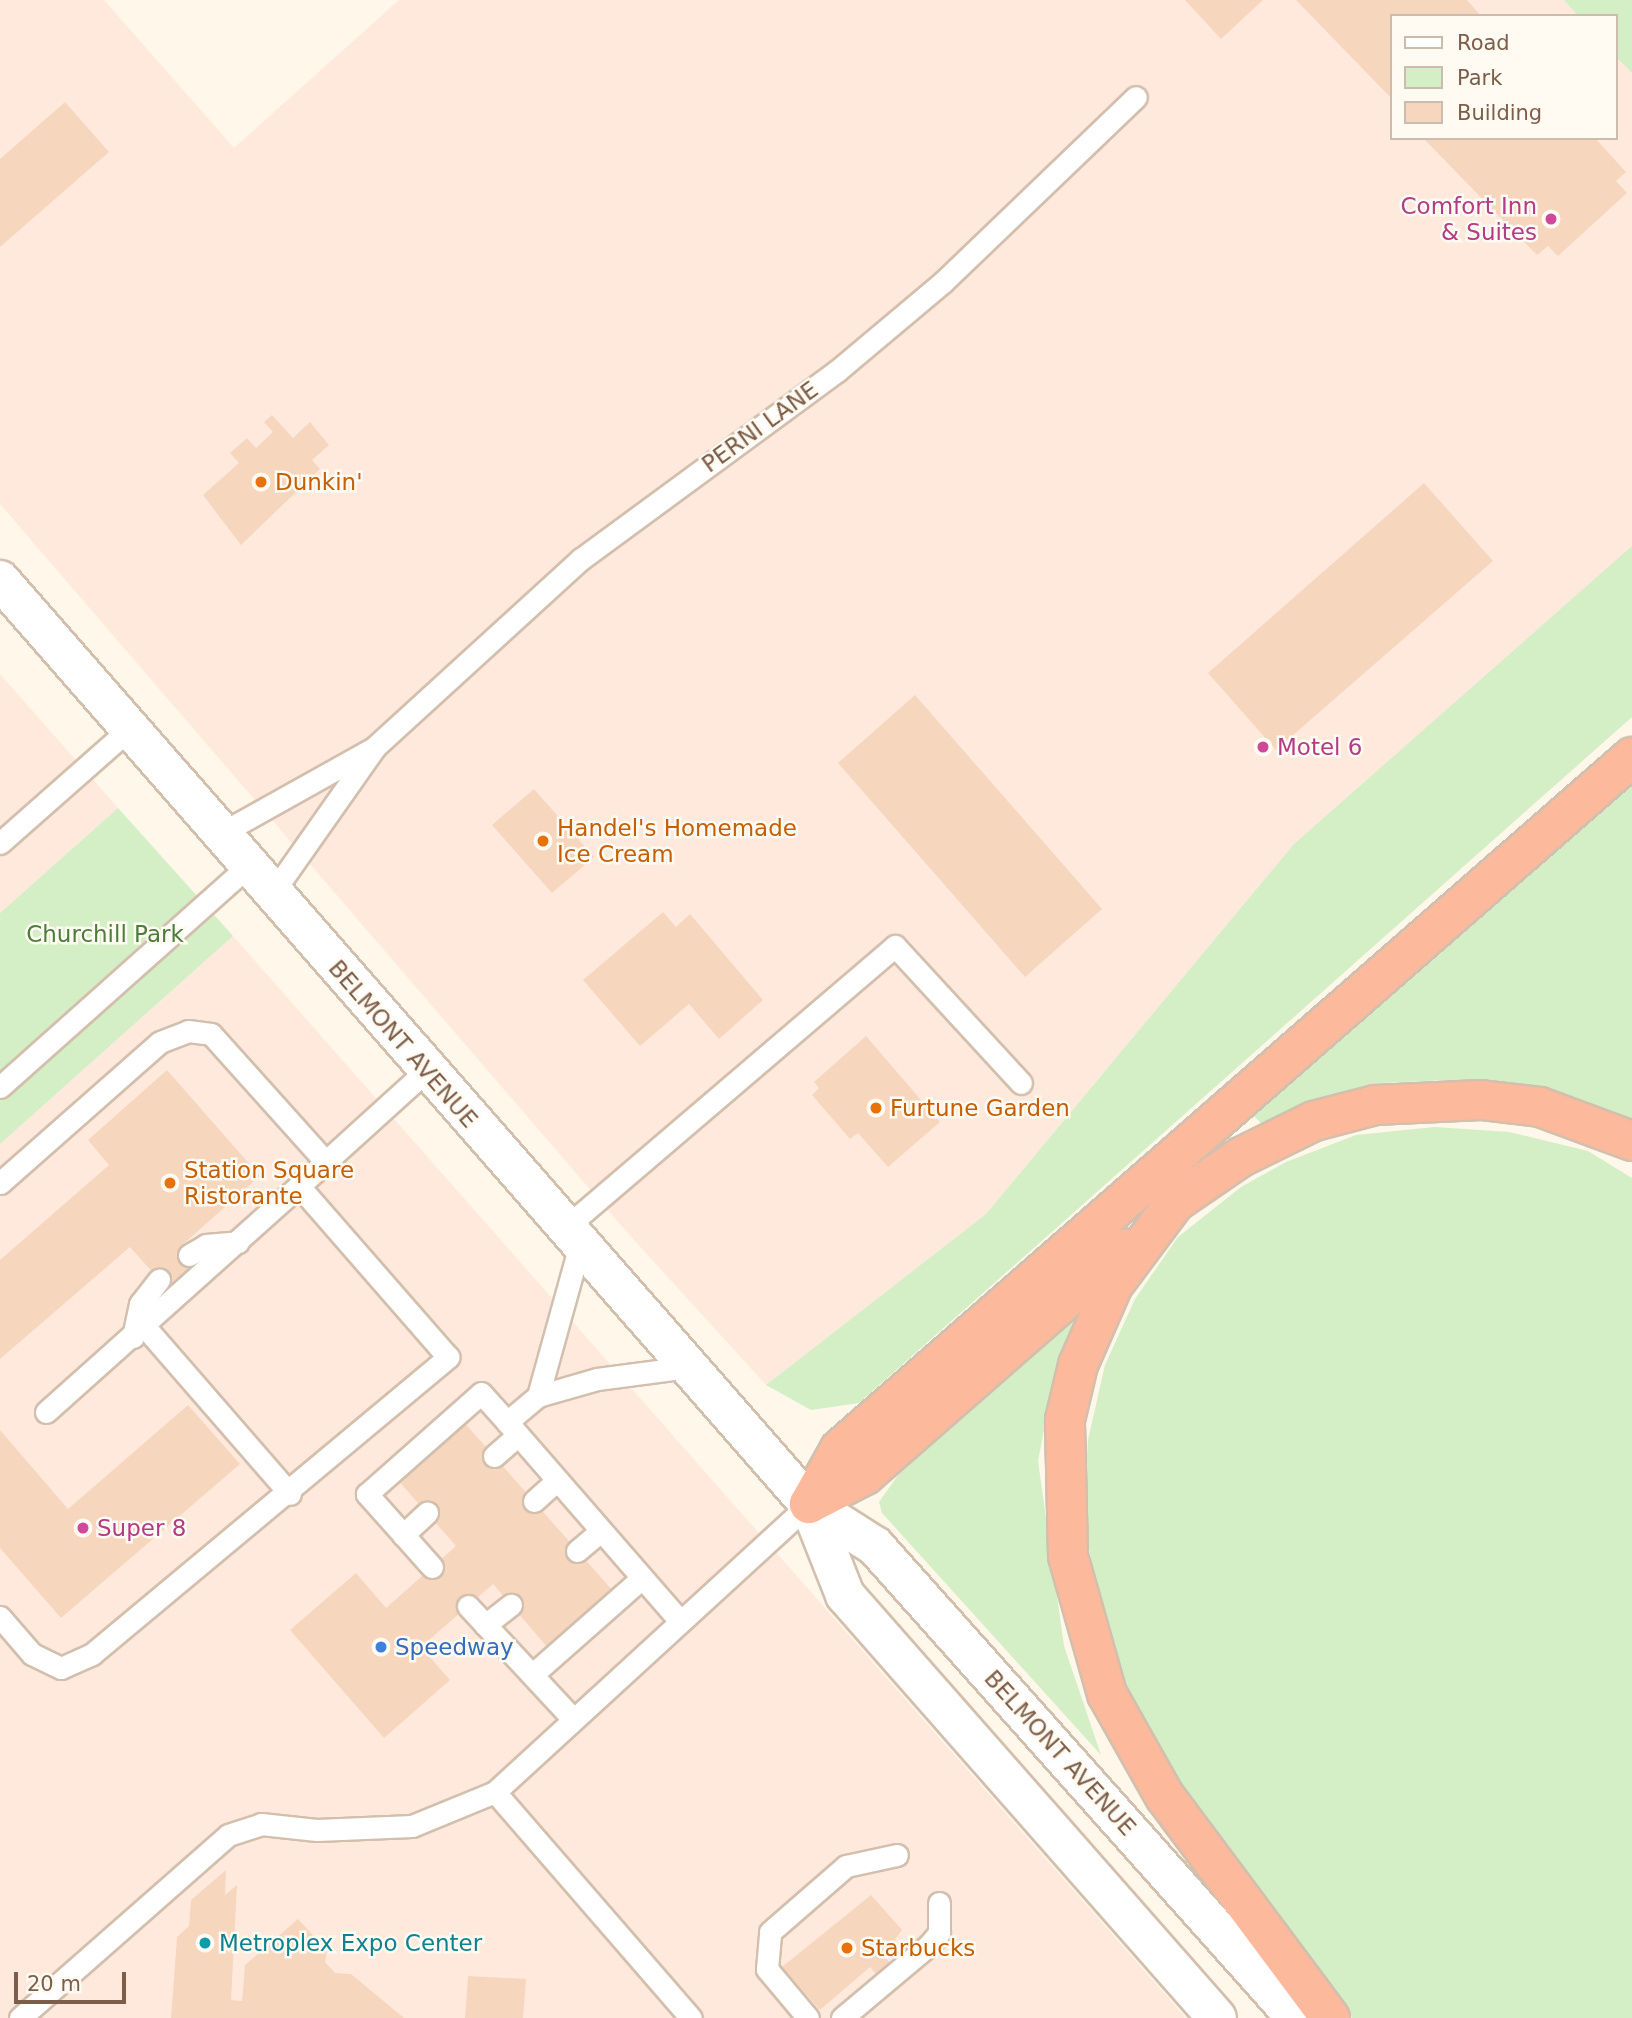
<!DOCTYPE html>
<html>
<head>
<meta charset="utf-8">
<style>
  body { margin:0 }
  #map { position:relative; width:1632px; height:2018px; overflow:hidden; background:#fef7ea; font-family:"DejaVu Sans",sans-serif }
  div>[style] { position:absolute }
  .commercial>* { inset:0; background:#ffe9dd }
  .green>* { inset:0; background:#d4eec5 }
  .building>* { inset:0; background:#f6d7be }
  .roads { filter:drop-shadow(2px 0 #d3bfad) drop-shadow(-2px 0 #d3bfad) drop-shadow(0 2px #d3bfad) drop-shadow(0 -2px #d3bfad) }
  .lane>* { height:21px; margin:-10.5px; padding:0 10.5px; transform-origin:10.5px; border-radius:10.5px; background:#fff }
  .secondary>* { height:38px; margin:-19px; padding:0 19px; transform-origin:19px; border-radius:19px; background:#fff }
  .highway>* { height:38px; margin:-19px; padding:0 19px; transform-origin:19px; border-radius:19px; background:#fdb99c }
  .dots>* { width:19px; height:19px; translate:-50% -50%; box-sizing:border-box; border:4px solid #fffaf2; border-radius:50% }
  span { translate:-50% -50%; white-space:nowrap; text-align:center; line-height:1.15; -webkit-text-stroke:5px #fffaf2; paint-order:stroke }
  .hotel-label { font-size:23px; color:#b23c85 }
  .right { translate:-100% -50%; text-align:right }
  .left { translate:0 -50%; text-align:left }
  .street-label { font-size:23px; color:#7d5e49 }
  .food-label { font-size:23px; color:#c56008 }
  .park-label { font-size:23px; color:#4d7d3d }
  .shop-label { font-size:23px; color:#366cbe }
  .culture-label { font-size:23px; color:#0d838f }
  .legend { position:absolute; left:1390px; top:14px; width:228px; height:126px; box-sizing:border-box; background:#fffaf2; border:2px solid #cbbcae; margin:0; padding:9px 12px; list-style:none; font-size:21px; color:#7d5e49 }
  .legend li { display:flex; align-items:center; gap:14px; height:35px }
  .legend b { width:35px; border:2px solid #cbbcae }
  .scale { position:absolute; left:14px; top:1972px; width:112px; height:32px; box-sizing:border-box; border:4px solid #7d5e49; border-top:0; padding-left:9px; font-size:21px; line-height:24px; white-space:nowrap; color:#7d5e49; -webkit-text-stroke:5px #fffaf2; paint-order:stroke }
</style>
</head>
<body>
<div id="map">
  <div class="commercial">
    <div style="clip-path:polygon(0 0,104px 0,234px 148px,399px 0,1564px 0,1578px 16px,1392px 16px,1392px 138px,1616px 138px,1616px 57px,1632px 73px,1632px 585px,1293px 845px,986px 1214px,766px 1385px,625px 1230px,0 504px)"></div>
    <div style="clip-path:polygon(0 674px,118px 808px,0 913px)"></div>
    <div style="clip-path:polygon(233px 936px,1186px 2018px,0 2018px,0 1144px)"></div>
  </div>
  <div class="green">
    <div style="clip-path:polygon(1564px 0,1632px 0,1632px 73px,1616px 57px,1616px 16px,1578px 16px)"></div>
    <div style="clip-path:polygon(1632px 546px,1632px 717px,859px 1403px,811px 1410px,766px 1385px,986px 1214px,1293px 845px)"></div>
    <div style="clip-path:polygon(1632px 777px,1632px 1124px,1577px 1098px,1523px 1085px,1448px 1080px,1381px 1083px,1312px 1100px,1262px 1124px,1248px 1110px)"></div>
    <div style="clip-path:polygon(118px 808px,233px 936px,0 1144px,0 913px)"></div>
    <div style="clip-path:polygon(1435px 1127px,1509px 1132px,1588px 1151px,1632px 1178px,1632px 2018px,1352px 2018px,1166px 1768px,1122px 1678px,1099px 1604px,1083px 1515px,1088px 1440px,1105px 1365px,1135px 1299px,1178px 1237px,1241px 1187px,1286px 1162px,1356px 1135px)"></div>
    <div style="clip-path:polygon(1082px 1308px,1054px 1377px,1038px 1461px,1064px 1646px,1101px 1755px,882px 1513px,879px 1502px,899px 1474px)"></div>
  </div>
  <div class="building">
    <div style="clip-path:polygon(1185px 0,1263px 0,1221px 39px)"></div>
    <div style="clip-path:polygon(1296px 0,1467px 0,1481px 16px,1392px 16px,1392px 99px)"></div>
    <div style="clip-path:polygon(65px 102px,109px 152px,0 247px,0 159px)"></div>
    <div style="clip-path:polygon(1423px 138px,1595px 138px,1626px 172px,1616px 181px,1627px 193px,1558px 256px,1548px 246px,1537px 255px)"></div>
    <div style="clip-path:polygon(272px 415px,293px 438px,310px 422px,329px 445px,312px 460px,320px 469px,241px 545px,203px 495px,239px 463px,230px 453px,247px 438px,256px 448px,273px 432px,264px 422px)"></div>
    <div style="clip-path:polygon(1424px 483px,1493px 561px,1276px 750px,1208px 673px)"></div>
    <div style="clip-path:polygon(915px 695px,1102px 909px,1025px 977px,838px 763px)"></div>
    <div style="clip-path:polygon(534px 789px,594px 857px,552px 893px,492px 825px)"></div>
    <div style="clip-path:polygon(663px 912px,676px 927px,690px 914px,763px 1000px,719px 1039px,689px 1004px,640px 1046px,583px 980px)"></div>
    <div style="clip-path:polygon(866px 1036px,940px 1122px,888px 1167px,858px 1133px,850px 1139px,812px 1095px,819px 1088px,814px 1082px)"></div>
    <div style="clip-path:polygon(167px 1070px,260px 1176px,181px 1246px,200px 1267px,171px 1293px,130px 1247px,0 1359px,0 1260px,109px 1165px,88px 1140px)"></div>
    <div style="clip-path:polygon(188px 1405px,240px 1464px,61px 1618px,0 1548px,0 1430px,68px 1509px)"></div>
    <div style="clip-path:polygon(462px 1420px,613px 1591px,548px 1648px,493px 1584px,421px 1647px,450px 1680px,384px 1738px,290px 1630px,356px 1573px,386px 1608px,456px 1546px,396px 1478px)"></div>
    <div style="clip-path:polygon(226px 1870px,225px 1895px,237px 1885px,231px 2000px,242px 2001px,245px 1965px,298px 1919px,327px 1950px,325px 1962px,335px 1973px,351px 1974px,404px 2018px,171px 2018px,177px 1937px,189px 1926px,191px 1900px)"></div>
    <div style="clip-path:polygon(871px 1895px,902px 1930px,883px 1955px,899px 1973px,886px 1986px,870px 1967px,820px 2010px,782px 1967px)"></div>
    <div style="clip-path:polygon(468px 1976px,526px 1979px,523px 2018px,465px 2018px)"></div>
  </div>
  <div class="roads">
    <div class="lane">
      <div style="left:218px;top:835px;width:174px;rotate:-29.2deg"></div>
      <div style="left:0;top:843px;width:171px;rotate:-41.4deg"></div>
      <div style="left:271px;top:895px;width:181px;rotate:-54.9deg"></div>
      <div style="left:375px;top:747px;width:279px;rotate:-42.4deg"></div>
      <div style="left:581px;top:559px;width:318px;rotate:-36.3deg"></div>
      <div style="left:837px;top:371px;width:138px;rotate:-40deg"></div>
      <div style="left:943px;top:282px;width:267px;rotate:-43.8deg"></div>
      <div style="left:0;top:1087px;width:329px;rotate:-41.7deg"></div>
      <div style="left:0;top:1183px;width:213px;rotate:-41.4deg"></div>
      <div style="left:160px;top:1042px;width:30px;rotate:-21deg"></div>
      <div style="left:188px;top:1031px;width:23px;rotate:7deg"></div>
      <div style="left:211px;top:1034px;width:172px;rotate:48.1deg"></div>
      <div style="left:565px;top:1228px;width:434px;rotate:-40.5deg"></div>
      <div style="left:895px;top:946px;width:186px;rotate:47.4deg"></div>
      <div style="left:189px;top:1255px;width:20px;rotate:-30deg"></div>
      <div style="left:206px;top:1245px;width:32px;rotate:-5deg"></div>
      <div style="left:145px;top:1327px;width:221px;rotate:49deg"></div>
      <div style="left:133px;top:1337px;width:34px;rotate:-78deg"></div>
      <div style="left:140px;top:1304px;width:31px;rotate:-52deg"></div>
      <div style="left:538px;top:1396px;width:157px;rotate:-74.5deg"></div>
      <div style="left:46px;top:1412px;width:339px;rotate:-41.8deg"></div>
      <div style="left:494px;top:1456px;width:32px;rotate:-41deg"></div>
      <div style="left:534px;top:1501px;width:31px;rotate:-42deg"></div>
      <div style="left:403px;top:1535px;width:33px;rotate:-43deg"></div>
      <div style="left:577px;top:1551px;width:31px;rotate:-40deg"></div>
      <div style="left:432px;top:1567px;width:98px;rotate:-131.7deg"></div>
      <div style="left:367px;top:1494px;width:152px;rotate:-41.5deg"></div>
      <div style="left:481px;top:1393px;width:39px;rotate:48deg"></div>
      <div style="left:468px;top:1606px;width:154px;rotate:47.1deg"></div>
      <div style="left:0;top:1617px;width:49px;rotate:49.1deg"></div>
      <div style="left:32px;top:1654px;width:32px;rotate:26deg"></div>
      <div style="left:61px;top:1668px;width:34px;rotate:-24deg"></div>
      <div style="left:92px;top:1654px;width:464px;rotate:-39.8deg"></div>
      <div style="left:448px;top:1357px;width:227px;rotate:-131.1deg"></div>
      <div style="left:299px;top:1186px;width:171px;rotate:-42.2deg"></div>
      <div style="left:680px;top:1621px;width:264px;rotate:-131deg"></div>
      <div style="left:507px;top:1422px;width:40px;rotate:-40deg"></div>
      <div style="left:538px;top:1396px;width:61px;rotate:-16.1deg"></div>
      <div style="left:597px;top:1379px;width:92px;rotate:-7.5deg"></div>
      <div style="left:485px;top:1625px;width:33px;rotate:-38deg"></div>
      <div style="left:533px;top:1674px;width:145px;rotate:-41.4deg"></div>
      <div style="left:495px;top:1792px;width:299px;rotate:49.1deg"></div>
      <div style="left:20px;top:2018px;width:277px;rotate:-41.3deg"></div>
      <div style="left:228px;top:1835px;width:35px;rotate:-18deg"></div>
      <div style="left:261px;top:1824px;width:56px;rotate:6.1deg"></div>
      <div style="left:317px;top:1830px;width:95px;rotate:-2.4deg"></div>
      <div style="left:412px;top:1826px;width:90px;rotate:-22.3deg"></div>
      <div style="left:495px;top:1792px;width:426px;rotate:-42.5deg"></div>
      <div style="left:808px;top:2018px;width:64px;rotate:-129.9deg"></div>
      <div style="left:767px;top:1969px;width:37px;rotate:-85deg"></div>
      <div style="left:770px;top:1932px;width:101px;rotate:-41deg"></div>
      <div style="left:846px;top:1866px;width:52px;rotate:-12.2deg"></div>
      <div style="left:842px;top:2018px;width:114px;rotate:-40deg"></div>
      <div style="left:929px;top:1945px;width:16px;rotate:-50deg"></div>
      <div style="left:939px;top:1933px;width:30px;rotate:-90deg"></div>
    </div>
    <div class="secondary">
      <div style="left:0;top:580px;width:1228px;rotate:48.8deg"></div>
      <div style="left:809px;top:1504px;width:78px;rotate:32.5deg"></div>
      <div style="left:875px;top:1546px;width:632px;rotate:48.27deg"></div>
      <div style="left:809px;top:1504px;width:98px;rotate:68.4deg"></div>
      <div style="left:845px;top:1595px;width:563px;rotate:48.67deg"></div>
    </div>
    <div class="highway">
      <div style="left:809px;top:1504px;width:63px;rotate:-60.6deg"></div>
      <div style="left:840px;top:1449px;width:1052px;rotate:-41.14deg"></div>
      <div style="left:809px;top:1504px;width:63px;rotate:-27.4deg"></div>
      <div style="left:865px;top:1475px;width:344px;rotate:-41.2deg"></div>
      <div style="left:1330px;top:2018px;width:276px;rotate:-126.7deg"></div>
      <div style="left:1165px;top:1797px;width:118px;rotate:-119.4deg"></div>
      <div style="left:1107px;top:1694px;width:143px;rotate:-105.8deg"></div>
      <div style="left:1068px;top:1556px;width:136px;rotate:-91.3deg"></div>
      <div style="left:1065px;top:1420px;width:57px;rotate:-76.7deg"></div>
      <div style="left:1078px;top:1365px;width:87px;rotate:-66.4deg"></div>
      <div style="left:1113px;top:1285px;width:104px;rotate:-53.2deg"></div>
      <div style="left:1175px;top:1202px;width:80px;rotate:-34.3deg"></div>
      <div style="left:1241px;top:1157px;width:81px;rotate:-26.3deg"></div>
      <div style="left:1314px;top:1121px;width:63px;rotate:-14.7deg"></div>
      <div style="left:1375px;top:1105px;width:106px;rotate:-2.7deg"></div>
      <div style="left:1481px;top:1100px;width:59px;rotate:6.8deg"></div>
      <div style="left:1540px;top:1107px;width:98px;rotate:20.3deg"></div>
    </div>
  </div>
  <div class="dots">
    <div style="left:1551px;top:219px;background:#d1479c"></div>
    <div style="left:261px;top:482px;background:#e8710a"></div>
    <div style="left:1263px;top:747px;background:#d1479c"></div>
    <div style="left:543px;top:841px;background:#e8710a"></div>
    <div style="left:876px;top:1108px;background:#e8710a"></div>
    <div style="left:170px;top:1183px;background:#e8710a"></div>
    <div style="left:83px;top:1528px;background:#d1479c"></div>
    <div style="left:381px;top:1647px;background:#3f7fe0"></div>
    <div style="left:205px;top:1943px;background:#0f9aa8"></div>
    <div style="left:847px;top:1948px;background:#e8710a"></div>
  </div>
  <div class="hotel-label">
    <span class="right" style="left:1537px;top:219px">Comfort Inn<br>&amp; Suites</span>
    <span class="left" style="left:1277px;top:747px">Motel 6</span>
    <span class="left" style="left:97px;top:1528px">Super 8</span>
  </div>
  <div class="street-label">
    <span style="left:760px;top:427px;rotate:-36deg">PERNI LANE</span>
    <span style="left:403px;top:1044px;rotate:49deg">BELMONT AVENUE</span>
    <span style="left:1060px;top:1753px;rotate:48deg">BELMONT AVENUE</span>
  </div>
  <div class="food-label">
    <span class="left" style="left:275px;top:482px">Dunkin'</span>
    <span class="left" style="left:557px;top:841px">Handel's Homemade<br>Ice Cream</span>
    <span class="left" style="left:890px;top:1108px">Furtune Garden</span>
    <span class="left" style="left:184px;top:1183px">Station Square<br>Ristorante</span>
    <span class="left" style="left:861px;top:1948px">Starbucks</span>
  </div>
  <div class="park-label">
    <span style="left:105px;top:934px">Churchill Park</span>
  </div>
  <div class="shop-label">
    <span class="left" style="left:395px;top:1647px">Speedway</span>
  </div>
  <div class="culture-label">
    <span class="left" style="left:219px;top:1943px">Metroplex Expo Center</span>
  </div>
  <ul class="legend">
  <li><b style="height:9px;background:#fff"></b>Road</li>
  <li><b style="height:19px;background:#d4eec5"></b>Park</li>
  <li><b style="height:19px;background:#f6d7be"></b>Building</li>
  </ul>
  <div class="scale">20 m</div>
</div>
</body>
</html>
